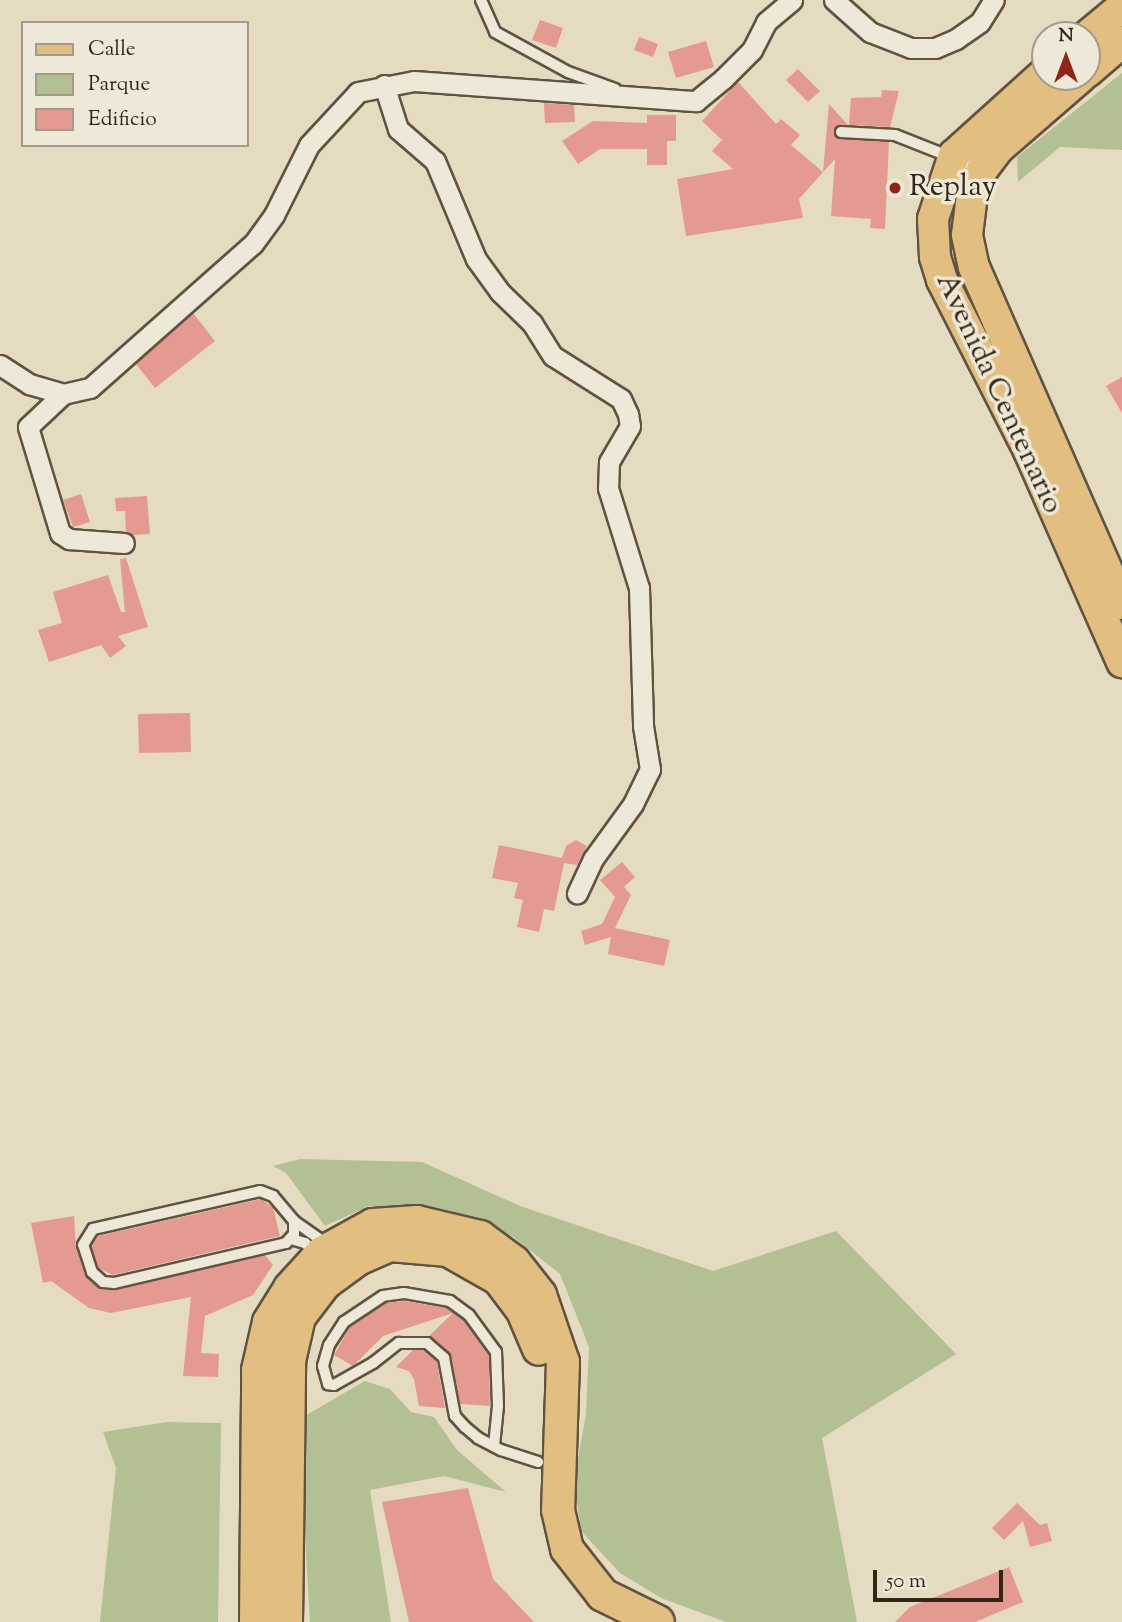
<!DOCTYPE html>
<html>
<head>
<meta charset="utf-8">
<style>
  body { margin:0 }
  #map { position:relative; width:1122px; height:1622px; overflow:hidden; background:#e4dbc1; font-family:"Sorts Mill Goudy",serif }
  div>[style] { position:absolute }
  .green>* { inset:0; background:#b2c094 }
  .building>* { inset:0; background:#e49a91 }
  .roads { filter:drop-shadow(2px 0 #605342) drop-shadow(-2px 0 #605342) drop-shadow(0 2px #605342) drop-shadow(0 -2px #605342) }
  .service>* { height:10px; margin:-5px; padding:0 5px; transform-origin:5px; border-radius:5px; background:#ede8d7 }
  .minor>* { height:19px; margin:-9.5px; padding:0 9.5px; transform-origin:9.5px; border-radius:9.5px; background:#ede8d7 }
  .primary>* { height:30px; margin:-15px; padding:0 15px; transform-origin:15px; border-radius:15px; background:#e2be80 }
  .trunk>* { height:32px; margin:-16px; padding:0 16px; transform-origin:16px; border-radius:16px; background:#e2be80 }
  .dots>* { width:19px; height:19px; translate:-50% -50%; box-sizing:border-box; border:4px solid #ede8d7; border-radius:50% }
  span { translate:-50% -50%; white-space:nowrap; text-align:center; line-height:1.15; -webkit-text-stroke:7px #ede8d7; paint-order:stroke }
  .poi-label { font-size:30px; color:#342617 }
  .left { translate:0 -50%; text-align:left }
  .street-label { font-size:30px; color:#342617 }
  .legend { position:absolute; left:21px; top:21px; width:228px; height:126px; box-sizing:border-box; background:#ede8d7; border:2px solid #a39a8a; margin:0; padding:9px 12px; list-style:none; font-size:21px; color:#342617 }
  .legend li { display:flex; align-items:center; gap:14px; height:35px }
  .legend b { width:35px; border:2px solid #a39a8a }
  .north { position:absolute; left:1031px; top:21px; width:70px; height:70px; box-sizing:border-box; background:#ede8d7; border:2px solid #a39a8a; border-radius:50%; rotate:0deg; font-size:19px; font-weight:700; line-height:28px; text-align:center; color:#342617 }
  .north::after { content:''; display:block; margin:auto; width:24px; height:32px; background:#8f2418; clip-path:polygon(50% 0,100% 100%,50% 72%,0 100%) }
  .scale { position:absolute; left:873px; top:1570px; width:130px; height:32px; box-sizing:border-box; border:4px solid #342617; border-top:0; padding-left:9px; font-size:21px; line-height:24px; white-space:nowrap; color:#342617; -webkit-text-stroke:5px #ede8d7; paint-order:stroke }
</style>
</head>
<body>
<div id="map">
  <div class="green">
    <div style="clip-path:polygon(1122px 73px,1122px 150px,1060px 147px,1018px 182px,1017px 157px)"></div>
    <div style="clip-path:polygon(300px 1159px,422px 1162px,520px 1206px,713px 1271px,836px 1231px,956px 1354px,822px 1438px,857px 1622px,726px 1622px,661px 1598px,620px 1573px,581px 1531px,574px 1481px,586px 1414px,589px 1347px,560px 1274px,512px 1236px,446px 1210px,369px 1206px,325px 1226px,286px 1173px,273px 1166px)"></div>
    <div style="clip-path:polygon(365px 1381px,390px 1389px,411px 1412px,434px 1417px,457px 1450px,506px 1492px,444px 1476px,370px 1490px,391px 1622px,310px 1622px,302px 1486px,303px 1417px)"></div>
    <div style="clip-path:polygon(167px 1422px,221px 1423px,218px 1622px,100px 1622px,116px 1468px,103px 1432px)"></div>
  </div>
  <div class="building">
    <div style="clip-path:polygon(540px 20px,563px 28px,556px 48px,532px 40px)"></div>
    <div style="clip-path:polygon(639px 37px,658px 44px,653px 57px,634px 50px)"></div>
    <div style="clip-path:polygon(706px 41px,714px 67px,676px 78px,668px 52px)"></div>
    <div style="clip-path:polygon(798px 69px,820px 91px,808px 102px,786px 80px)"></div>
    <div style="clip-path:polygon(738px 82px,776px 124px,781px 119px,800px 135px,791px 145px,823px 172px,799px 199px,803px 218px,686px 236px,677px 179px,733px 169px,712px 151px,722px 140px,702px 121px)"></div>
    <div style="clip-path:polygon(882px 90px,899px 91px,890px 127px,849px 125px,851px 98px,881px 97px)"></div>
    <div style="clip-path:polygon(544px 103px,574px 105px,575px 122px,545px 123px)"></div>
    <div style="clip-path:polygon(829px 104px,848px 125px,835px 127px,838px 139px,889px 142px,885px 229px,870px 228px,871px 219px,831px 216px,835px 159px,823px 172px)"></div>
    <div style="clip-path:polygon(647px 115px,676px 115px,676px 141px,667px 141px,667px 165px,647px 165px,647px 149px,600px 149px,578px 164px,562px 141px,593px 121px,647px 123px)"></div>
    <div style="clip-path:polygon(193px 313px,215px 341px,155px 388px,136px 364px)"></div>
    <div style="clip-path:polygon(1122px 377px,1122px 413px,1106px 386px)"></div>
    <div style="clip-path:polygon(81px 494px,90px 522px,73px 527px,63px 500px)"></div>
    <div style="clip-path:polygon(147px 496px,150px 534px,133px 535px,126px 531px,125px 511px,116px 511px,115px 498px)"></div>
    <div style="clip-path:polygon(126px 558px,148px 627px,118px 636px,126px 646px,110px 658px,101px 645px,49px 662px,38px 630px,62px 623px,53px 592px,108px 575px,121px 612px,125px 612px,120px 559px)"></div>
    <div style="clip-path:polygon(190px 713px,191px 752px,139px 753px,138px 714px)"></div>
    <div style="clip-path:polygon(576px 840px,587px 846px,577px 865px,564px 863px,554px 911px,544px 909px,539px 932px,517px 927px,523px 900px,514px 898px,518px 883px,492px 878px,499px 845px,562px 858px,566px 846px)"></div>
    <div style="clip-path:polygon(622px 862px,635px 877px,624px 887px,631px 895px,615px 928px,670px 940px,664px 966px,608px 954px,611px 937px,585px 945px,581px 931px,602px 924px,615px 897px,600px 880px)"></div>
    <div style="clip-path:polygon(261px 1199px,273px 1208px,280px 1236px,113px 1275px,98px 1268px,91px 1246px,98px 1236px)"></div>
    <div style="clip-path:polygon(74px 1216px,76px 1247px,85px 1274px,102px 1289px,116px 1290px,265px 1255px,273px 1265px,253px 1295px,205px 1316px,201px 1353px,219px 1354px,218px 1377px,183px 1376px,191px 1297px,111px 1313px,89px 1308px,51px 1281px,43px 1283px,31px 1223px)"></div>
    <div style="clip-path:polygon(404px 1301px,447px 1308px,464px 1320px,489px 1355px,490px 1406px,460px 1404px,451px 1356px,429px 1336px,453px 1313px,383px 1336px,353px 1366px,334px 1355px,350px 1327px,386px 1303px)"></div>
    <div style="clip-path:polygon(413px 1350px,424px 1350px,437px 1362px,445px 1408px,419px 1406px,414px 1379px,409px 1371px,396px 1367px)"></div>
    <div style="clip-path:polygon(468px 1488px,493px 1579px,534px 1622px,409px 1622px,382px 1502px)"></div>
    <div style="clip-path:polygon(1017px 1503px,1040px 1525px,1047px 1523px,1052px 1541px,1030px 1547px,1023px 1521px,1004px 1540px,992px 1528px)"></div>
    <div style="clip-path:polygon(1009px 1567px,1023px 1602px,975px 1622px,895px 1622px,910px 1607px)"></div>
  </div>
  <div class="roads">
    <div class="service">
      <div style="left:481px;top:0;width:35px;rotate:66deg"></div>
      <div style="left:495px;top:32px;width:83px;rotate:28.7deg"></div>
      <div style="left:568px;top:72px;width:50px;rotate:19.9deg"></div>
      <div style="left:841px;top:132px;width:54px;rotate:3.2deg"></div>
      <div style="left:895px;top:135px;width:92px;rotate:21.6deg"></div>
      <div style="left:260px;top:1191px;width:14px;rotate:21deg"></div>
      <div style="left:273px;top:1196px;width:33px;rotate:50deg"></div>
      <div style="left:294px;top:1221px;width:13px;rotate:90deg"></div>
      <div style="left:294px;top:1234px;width:12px;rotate:132deg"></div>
      <div style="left:286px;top:1243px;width:177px;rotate:166.9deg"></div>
      <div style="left:114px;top:1283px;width:11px;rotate:-175deg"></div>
      <div style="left:103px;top:1282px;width:15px;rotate:-138deg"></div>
      <div style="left:92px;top:1272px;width:28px;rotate:-108deg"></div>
      <div style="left:83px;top:1245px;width:19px;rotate:-58deg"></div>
      <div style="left:93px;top:1229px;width:171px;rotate:-12.8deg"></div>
      <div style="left:294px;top:1221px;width:42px;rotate:35.2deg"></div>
      <div style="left:291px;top:1239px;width:15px;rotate:16deg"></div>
      <div style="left:305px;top:1243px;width:16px;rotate:45deg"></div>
      <div style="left:494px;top:1446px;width:40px;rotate:-84.3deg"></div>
      <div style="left:498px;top:1406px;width:54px;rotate:-92.1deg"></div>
      <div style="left:496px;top:1352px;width:46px;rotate:-126.1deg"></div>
      <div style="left:469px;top:1315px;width:24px;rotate:-144deg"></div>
      <div style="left:450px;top:1301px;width:47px;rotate:-170.1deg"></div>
      <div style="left:404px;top:1293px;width:21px;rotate:172deg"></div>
      <div style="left:383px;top:1296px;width:47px;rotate:146.3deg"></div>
      <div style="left:344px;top:1322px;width:27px;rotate:123deg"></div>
      <div style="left:329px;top:1345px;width:22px;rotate:106deg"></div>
      <div style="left:323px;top:1366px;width:19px;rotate:74deg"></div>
      <div style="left:328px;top:1384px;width:6px;rotate:9deg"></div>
      <div style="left:334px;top:1385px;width:45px;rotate:-29.4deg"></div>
      <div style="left:373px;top:1363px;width:33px;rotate:-38deg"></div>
      <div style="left:399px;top:1343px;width:28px"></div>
      <div style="left:427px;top:1343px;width:23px;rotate:41deg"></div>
      <div style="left:444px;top:1358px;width:59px;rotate:79.3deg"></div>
      <div style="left:455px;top:1416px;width:15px;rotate:48deg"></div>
      <div style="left:465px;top:1427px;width:17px;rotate:40deg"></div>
      <div style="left:478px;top:1438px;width:26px;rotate:28deg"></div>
      <div style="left:501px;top:1450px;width:39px;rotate:18deg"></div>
    </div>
    <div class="minor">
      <div style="left:834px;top:0;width:48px;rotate:41.6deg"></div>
      <div style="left:870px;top:32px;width:44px;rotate:21.3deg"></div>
      <div style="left:911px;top:48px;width:24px"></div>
      <div style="left:935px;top:48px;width:23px;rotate:-23deg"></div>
      <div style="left:956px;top:39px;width:29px;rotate:-35deg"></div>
      <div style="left:980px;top:22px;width:26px;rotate:-58deg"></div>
      <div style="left:384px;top:85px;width:46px;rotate:72.3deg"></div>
      <div style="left:398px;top:129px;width:49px;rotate:40.9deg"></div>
      <div style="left:435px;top:161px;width:106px;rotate:67.3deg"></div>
      <div style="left:476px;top:259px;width:41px;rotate:54deg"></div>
      <div style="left:500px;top:292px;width:45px;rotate:44.1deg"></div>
      <div style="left:532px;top:323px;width:39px;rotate:58deg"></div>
      <div style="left:553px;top:356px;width:80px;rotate:32.3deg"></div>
      <div style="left:621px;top:399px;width:17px;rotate:65deg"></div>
      <div style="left:628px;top:414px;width:12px;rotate:81deg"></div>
      <div style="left:630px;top:426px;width:42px;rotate:120.3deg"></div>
      <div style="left:609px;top:462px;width:26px;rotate:92deg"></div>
      <div style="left:608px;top:488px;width:105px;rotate:72.8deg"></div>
      <div style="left:639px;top:588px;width:138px;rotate:88.3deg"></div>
      <div style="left:643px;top:726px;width:44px;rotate:80.8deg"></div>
      <div style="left:650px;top:769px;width:39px;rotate:116deg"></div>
      <div style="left:633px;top:804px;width:68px;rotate:126deg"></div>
      <div style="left:593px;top:859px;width:38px;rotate:115deg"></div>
      <div style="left:0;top:365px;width:35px;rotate:33deg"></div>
      <div style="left:29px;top:384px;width:35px;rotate:16deg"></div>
      <div style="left:63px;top:394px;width:28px;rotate:-13deg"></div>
      <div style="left:90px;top:388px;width:217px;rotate:-41.5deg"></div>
      <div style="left:253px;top:244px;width:36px;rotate:-54deg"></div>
      <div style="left:274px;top:215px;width:78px;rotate:-63.4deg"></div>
      <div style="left:309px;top:145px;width:72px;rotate:-47.2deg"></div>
      <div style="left:358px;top:92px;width:57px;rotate:-11.1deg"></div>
      <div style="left:414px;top:81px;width:283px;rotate:4.1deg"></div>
      <div style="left:696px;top:101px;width:35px;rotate:-39deg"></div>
      <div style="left:723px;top:79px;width:41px;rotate:-45deg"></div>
      <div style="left:752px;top:50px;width:31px;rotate:-63deg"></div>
      <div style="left:766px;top:22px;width:34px;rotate:-40deg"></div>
      <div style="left:63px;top:394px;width:48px;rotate:136.7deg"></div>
      <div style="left:28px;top:427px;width:111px;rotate:73.2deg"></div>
      <div style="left:60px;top:533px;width:11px;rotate:34deg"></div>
      <div style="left:69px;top:539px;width:55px;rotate:4.2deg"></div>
    </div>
    <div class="primary">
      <div style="left:1087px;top:36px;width:45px;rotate:-39.6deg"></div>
      <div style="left:1087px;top:72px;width:46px;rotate:-40.6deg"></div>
      <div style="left:1045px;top:73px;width:122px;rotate:138deg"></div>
      <div style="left:954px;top:155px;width:67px;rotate:108.2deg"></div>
      <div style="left:933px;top:219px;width:38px;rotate:87deg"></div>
      <div style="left:935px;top:257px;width:24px;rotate:73deg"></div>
      <div style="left:942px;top:280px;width:192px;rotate:63deg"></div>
      <div style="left:1029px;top:451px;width:231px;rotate:66.2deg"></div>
      <div style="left:1081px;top:77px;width:110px;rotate:139.1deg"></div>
      <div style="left:998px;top:149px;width:26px;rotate:127deg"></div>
      <div style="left:982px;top:170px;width:27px;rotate:112deg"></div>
      <div style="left:972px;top:195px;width:40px;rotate:97.1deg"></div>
      <div style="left:967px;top:235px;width:33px;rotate:78deg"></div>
      <div style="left:974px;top:267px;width:368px;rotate:66.3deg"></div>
    </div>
    <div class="trunk">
      <div style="left:256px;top:1622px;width:252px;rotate:-89.5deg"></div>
      <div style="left:258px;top:1370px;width:49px;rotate:-77.1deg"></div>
      <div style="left:269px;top:1322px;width:40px;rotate:-58deg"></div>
      <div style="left:290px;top:1288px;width:47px;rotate:-47.6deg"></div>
      <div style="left:322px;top:1253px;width:58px;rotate:-28.8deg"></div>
      <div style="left:373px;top:1225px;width:44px;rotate:-3.9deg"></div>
      <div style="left:417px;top:1222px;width:65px;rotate:13.4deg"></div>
      <div style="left:480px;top:1237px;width:42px;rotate:36.3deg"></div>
      <div style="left:514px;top:1262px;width:42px;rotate:51.8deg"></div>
      <div style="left:540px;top:1295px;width:71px;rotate:71.1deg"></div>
      <div style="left:563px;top:1362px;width:148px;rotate:91.9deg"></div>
      <div style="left:558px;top:1510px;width:40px;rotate:77deg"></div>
      <div style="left:567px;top:1549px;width:58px;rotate:52deg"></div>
      <div style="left:603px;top:1595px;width:61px;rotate:26.1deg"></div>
      <div style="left:286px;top:1622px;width:261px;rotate:-89.3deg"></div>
      <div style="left:289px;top:1361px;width:45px;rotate:-77.2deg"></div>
      <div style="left:299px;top:1317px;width:43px;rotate:-52.6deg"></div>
      <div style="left:325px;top:1283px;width:41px;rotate:-36deg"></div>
      <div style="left:358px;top:1259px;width:35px;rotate:-24deg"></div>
      <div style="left:390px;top:1245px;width:58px;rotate:4.9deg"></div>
      <div style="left:448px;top:1250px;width:59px;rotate:29.6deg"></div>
      <div style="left:499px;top:1279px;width:38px;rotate:53deg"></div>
      <div style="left:522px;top:1309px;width:43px;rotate:67deg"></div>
    </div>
  </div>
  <div class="dots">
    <div style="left:895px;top:188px;background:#8f2418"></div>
  </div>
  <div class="poi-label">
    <span class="left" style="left:909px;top:188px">Replay</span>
  </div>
  <div class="street-label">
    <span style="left:998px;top:394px;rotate:65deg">Avenida Centenario</span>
  </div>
  <ul class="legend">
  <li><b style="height:9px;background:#e2be80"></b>Calle</li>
  <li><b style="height:19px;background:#b2c094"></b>Parque</li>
  <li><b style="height:19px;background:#e49a91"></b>Edificio</li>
  </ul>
  <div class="north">N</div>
  <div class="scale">50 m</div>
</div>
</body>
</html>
